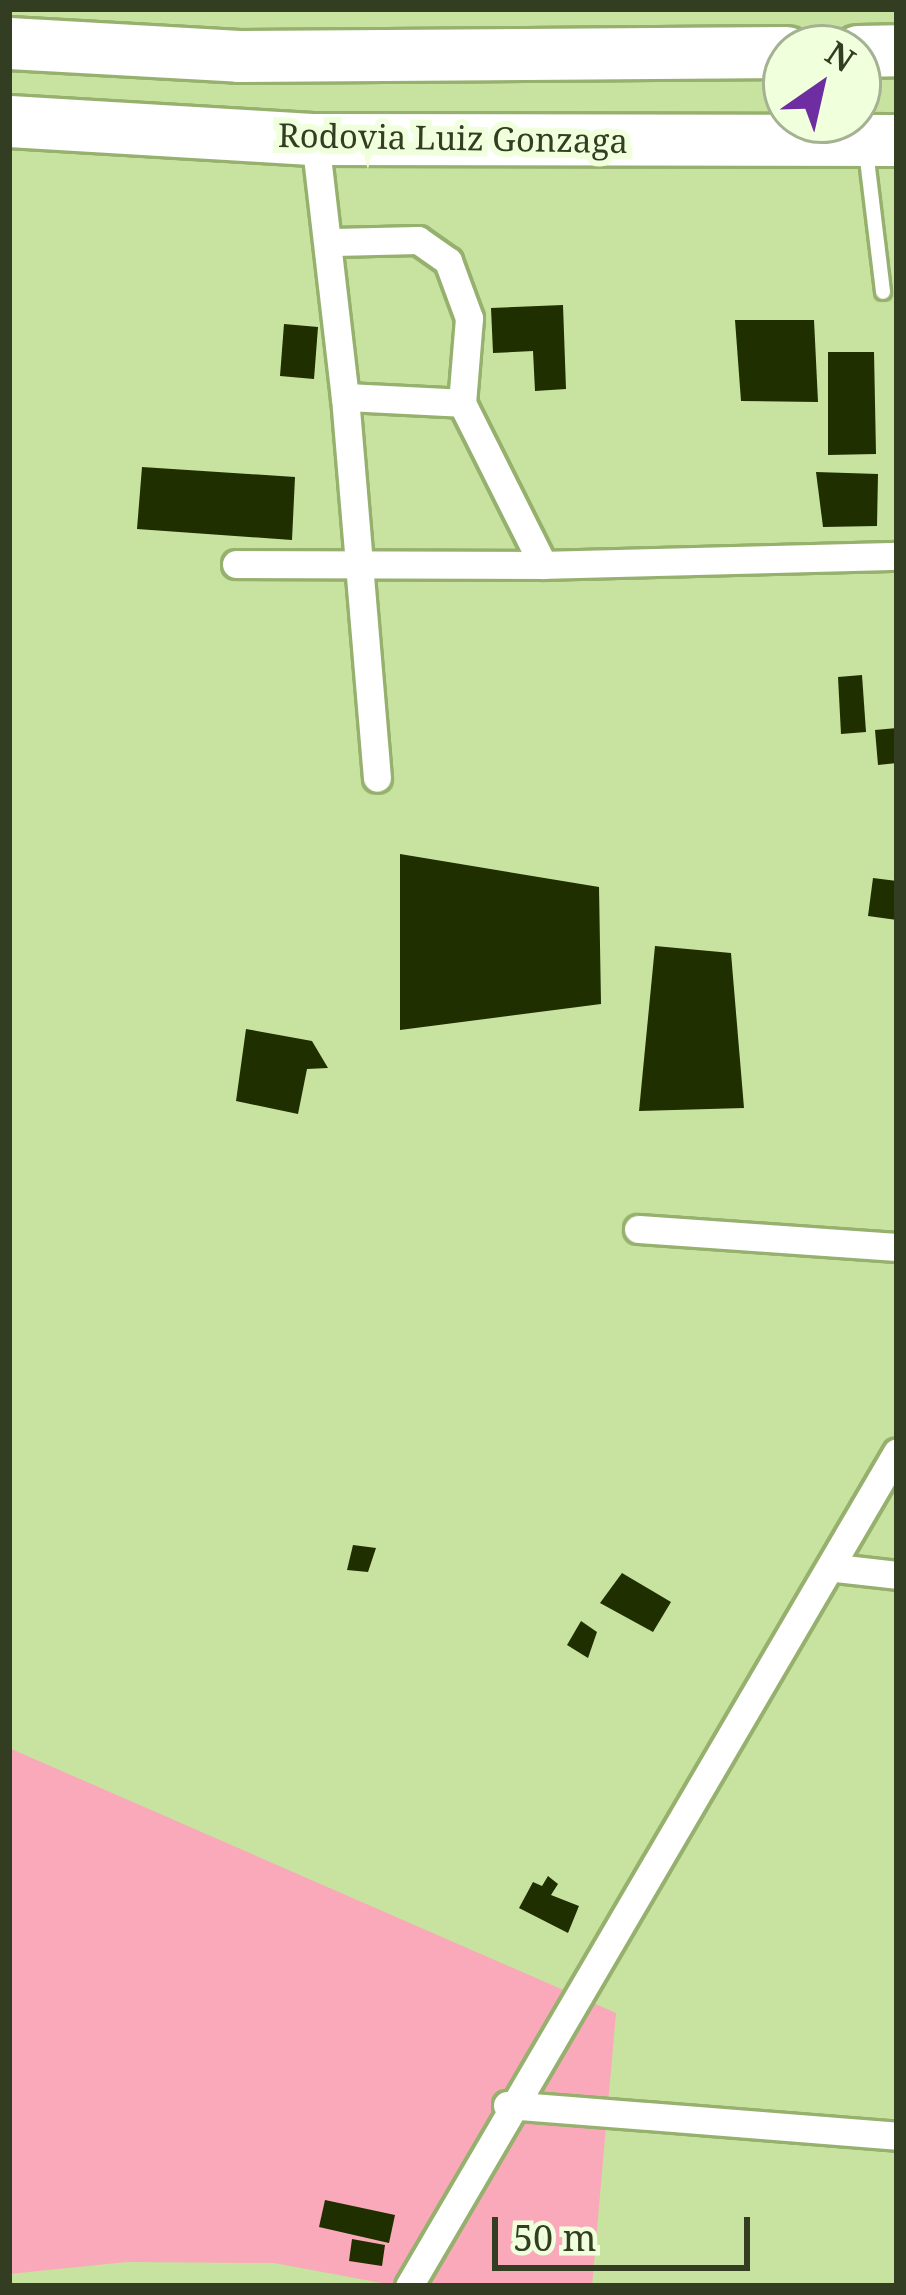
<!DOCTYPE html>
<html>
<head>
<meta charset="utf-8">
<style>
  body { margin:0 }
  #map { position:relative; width:906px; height:2295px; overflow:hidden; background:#c7e39f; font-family:"Noto Serif",serif }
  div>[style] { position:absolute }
  .green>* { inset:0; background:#f9a9b9 }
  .building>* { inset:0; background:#1f2f00 }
  .roads { filter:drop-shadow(3px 0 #96b06e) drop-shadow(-3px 0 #96b06e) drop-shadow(0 3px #96b06e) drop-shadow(0 -3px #96b06e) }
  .lane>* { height:14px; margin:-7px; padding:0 7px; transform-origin:7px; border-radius:7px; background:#fff }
  .street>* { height:27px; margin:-13.5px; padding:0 13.5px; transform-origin:13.5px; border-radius:13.5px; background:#fff }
  .highway>* { height:51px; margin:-25.5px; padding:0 25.5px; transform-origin:25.5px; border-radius:25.5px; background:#fff }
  span { translate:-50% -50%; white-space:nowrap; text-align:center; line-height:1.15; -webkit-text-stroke:12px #f0ffdc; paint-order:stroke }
  .street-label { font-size:33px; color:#333d22 }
  .frame { position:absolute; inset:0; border:12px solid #333d22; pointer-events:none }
  .north { position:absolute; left:762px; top:24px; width:120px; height:120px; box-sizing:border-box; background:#f0ffdc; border:3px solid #a4b192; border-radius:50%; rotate:34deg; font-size:33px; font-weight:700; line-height:48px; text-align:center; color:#333d22 }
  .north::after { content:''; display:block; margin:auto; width:42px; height:54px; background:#6f2da2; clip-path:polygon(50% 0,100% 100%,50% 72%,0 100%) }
  .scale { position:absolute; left:492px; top:2217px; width:258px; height:54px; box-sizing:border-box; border:6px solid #333d22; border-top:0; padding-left:15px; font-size:36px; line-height:42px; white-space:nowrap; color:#333d22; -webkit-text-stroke:9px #f0ffdc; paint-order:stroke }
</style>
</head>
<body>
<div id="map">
  <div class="green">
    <div style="clip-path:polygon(9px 1748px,616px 2013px,592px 2286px,398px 2286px,274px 2263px,127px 2262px,9px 2274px)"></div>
  </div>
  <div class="building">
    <div style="clip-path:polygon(563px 305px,566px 389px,535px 391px,533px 351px,493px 353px,491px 308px)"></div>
    <div style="clip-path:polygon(735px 320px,814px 320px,818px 402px,741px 401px)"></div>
    <div style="clip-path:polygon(284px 324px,318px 327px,314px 379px,280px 376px)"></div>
    <div style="clip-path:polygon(828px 352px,874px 352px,876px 454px,828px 455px)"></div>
    <div style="clip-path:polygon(142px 467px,295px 477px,292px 540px,137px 529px)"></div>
    <div style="clip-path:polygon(816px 472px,878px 474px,877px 526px,823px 527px)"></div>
    <div style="clip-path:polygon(862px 675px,866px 732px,841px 734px,838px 677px)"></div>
    <div style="clip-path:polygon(897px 728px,897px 763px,878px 765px,875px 730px)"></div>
    <div style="clip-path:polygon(400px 854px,599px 887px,601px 1004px,400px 1030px)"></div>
    <div style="clip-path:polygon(873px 878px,897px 881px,897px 920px,868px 916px)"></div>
    <div style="clip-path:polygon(655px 946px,731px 953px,744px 1108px,639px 1111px)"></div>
    <div style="clip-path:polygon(246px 1029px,312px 1041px,328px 1068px,307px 1069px,298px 1114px,236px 1101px)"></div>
    <div style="clip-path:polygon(353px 1545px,376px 1548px,368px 1572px,347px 1570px)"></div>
    <div style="clip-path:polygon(622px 1573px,671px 1602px,653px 1632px,600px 1603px)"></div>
    <div style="clip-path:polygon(581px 1621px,597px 1632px,588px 1658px,567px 1645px)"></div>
    <div style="clip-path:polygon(548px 1876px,558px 1884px,551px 1895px,579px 1906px,568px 1933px,519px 1908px,533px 1882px,542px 1886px)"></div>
    <div style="clip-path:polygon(325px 2200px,395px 2215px,389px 2243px,319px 2227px)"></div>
    <div style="clip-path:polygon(352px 2239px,385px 2245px,382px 2266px,349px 2261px)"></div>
  </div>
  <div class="roads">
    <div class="lane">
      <div style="left:866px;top:151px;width:142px;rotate:83.1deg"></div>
    </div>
    <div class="street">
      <div style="left:315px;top:139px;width:260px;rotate:83.4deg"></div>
      <div style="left:345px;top:397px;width:117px;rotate:2.9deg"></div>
      <div style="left:462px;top:403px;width:181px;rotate:63.4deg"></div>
      <div style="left:543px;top:565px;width:354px;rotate:-1.5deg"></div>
      <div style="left:334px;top:242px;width:84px;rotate:-1.4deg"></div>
      <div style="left:418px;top:240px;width:37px;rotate:35deg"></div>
      <div style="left:448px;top:261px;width:61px;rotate:69.8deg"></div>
      <div style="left:469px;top:318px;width:85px;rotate:94.7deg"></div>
      <div style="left:345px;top:397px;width:382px;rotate:85.2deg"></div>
      <div style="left:236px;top:564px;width:307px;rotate:0.2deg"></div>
      <div style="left:638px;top:1229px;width:260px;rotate:4deg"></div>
      <div style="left:836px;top:1568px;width:61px;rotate:6.5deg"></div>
      <div style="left:507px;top:2105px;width:391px;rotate:4.5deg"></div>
      <div style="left:409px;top:2286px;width:966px;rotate:-59.67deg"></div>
    </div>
    <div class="highway">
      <div style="left:9px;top:43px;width:230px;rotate:3.2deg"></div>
      <div style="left:239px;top:56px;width:547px;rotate:-0.42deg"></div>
      <div style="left:858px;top:51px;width:39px;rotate:-1deg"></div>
      <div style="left:9px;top:121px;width:307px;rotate:3.4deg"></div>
      <div style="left:315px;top:139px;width:582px;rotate:0.1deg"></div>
    </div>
  </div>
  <div class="street-label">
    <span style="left:453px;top:138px;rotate:1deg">Rodovia Luiz Gonzaga</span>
  </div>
  <div class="frame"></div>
  <div class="north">N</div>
  <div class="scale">50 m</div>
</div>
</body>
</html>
